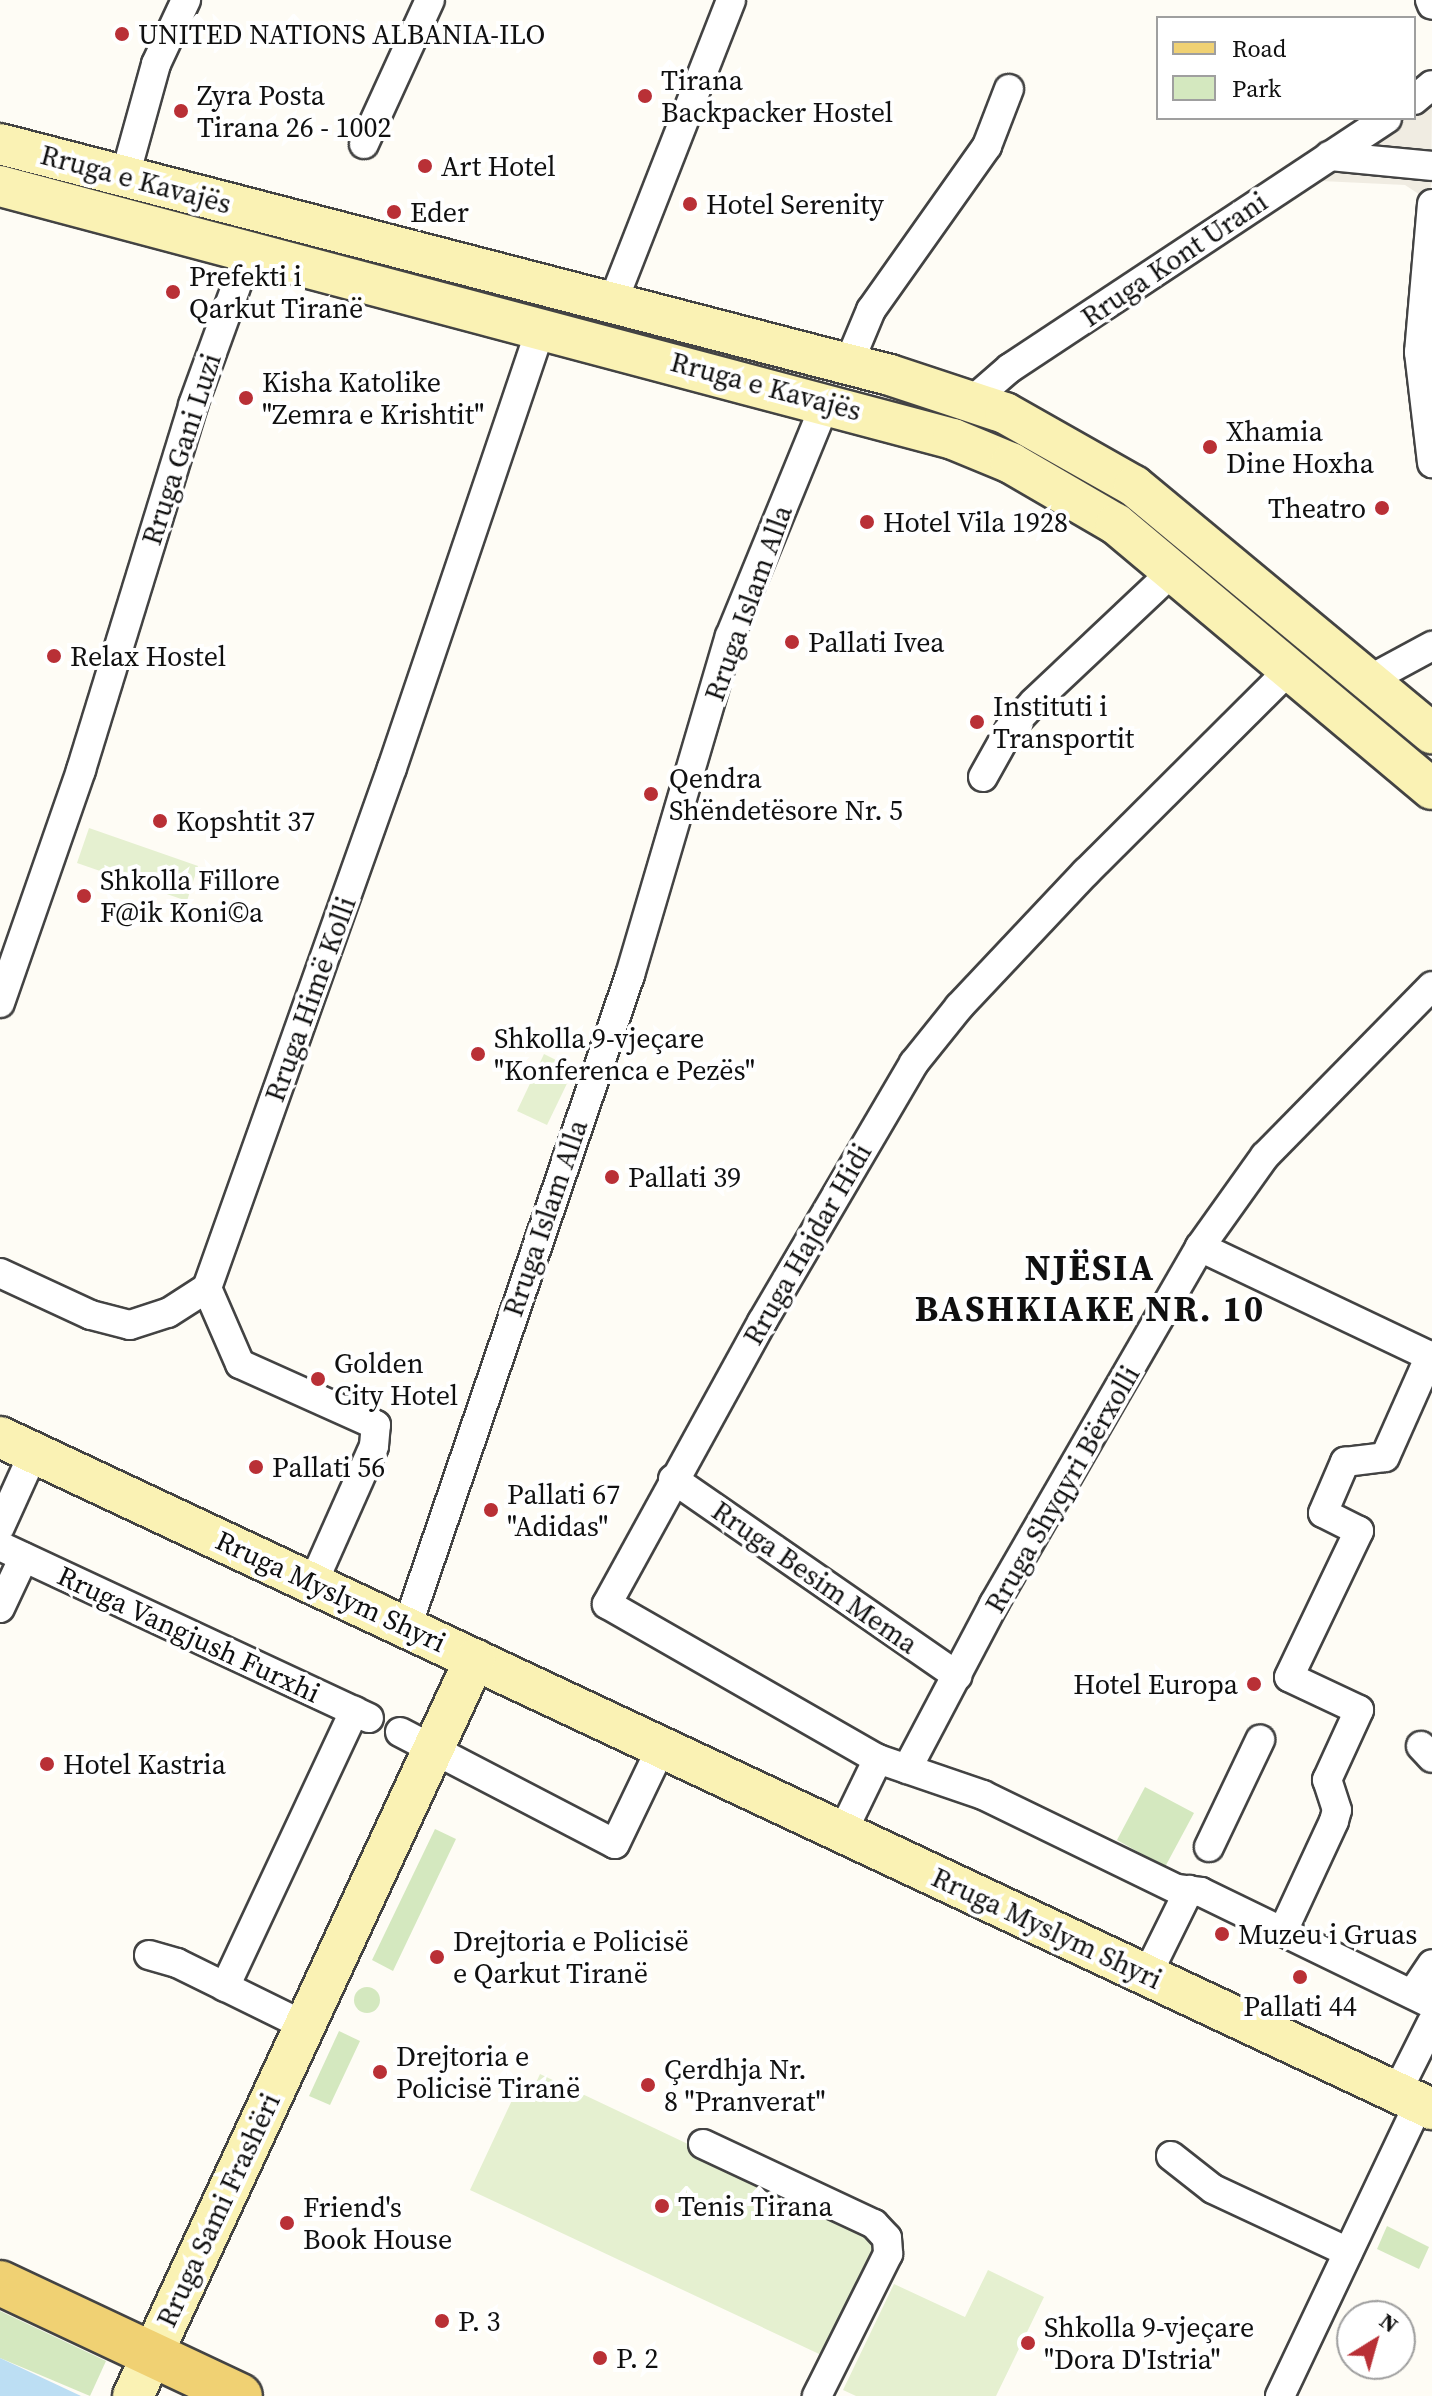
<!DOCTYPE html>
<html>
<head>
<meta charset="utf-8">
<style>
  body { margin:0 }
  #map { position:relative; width:1432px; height:2396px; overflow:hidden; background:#fefcf5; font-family:"Source Serif 4",serif }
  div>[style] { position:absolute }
  .green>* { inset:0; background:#d4e8bf }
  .round { border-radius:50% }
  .pitch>* { inset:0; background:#e5f0d0 }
  .plaza>* { inset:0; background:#f0ece2 }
  .water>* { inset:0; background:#bcdef3 }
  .roads { filter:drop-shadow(2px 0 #434343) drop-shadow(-2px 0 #434343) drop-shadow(0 2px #434343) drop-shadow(0 -2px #434343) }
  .street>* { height:28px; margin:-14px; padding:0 14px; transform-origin:14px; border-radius:14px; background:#fff }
  .secondary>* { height:40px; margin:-20px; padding:0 20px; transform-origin:20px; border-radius:20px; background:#faf2b4 }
  .primary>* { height:44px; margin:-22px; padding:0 22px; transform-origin:22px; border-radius:22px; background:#f0d173 }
  .dots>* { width:22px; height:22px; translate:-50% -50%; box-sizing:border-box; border:4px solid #fff; border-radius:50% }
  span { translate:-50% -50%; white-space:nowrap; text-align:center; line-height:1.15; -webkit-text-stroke:8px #fff; paint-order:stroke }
  .poi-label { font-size:28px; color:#101010 }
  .left { translate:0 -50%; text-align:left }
  .right { translate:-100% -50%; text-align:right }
  .street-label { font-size:28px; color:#101010 }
  .district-label { font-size:36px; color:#101010; font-weight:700; letter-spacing:2px }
  .legend { position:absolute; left:1156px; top:16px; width:260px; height:104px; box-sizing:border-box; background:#fff; border:2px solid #9f9f9f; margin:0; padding:10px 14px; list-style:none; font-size:24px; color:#101010 }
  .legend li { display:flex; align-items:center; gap:16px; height:40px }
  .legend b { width:40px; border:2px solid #9f9f9f }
  .north { position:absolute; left:1336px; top:2300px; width:80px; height:80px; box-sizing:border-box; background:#fff; border:2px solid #9f9f9f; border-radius:50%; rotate:37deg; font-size:22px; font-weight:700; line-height:32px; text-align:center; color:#101010 }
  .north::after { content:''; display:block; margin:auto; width:28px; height:36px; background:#b93036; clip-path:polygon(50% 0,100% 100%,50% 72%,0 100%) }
</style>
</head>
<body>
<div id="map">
  <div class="green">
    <div style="clip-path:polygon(1145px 1787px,1194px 1813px,1165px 1867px,1117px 1840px)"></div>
    <div style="clip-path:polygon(435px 1829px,456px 1839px,393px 1971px,372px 1960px)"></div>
    <div class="round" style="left:354px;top:1987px;width:26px;height:26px"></div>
    <div style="clip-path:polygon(339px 2031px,360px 2041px,330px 2105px,309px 2096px)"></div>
    <div style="clip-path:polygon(1387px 2226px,1429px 2247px,1419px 2269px,1377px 2249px)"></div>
    <div style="clip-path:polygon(0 2311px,106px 2361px,90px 2396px,0 2358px)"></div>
  </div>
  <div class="pitch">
    <div style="clip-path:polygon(89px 828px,198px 866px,187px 901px,77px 863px)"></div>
    <div style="clip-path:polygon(544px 1054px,574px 1069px,547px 1125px,517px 1111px)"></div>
    <div style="clip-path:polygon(540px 2074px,853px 2222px,851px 2229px,873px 2240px,881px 2260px,832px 2360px,470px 2190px,521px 2081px,534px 2087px)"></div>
    <div style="clip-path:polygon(988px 2270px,1044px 2297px,996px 2396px,856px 2396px,843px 2390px,894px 2284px,965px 2317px)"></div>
  </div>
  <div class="plaza">
    <div style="clip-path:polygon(1432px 98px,1431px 202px,1405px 185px,1321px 181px,1318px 176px,1403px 118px,1414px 118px,1414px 110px)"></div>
  </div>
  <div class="water">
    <div style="clip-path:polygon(0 2358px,81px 2396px,0 2396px)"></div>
  </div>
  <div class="roads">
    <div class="street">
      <div style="left:1430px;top:0;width:5px;rotate:68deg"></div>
      <div style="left:1414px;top:100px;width:23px;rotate:-40deg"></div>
      <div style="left:364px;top:144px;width:158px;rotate:-65.4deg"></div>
      <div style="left:1329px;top:156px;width:103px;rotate:5.5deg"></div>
      <div style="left:125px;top:176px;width:116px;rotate:-74.5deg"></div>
      <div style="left:156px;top:64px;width:71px;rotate:-64.9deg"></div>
      <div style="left:1432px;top:204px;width:149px;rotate:95deg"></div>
      <div style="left:1419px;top:352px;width:112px;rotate:83.3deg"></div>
      <div style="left:612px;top:304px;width:326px;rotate:-68.6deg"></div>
      <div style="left:848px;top:365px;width:60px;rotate:-67.3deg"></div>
      <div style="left:871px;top:310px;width:201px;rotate:-54.7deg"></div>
      <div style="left:987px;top:146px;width:61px;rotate:-68.9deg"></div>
      <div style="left:973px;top:400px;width:49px;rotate:-40.9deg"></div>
      <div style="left:1010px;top:368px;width:452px;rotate:-33.5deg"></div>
      <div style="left:1290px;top:669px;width:288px;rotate:135.1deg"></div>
      <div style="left:1086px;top:872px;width:185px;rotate:133.3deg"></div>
      <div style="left:959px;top:1007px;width:72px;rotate:128.8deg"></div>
      <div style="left:914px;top:1063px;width:300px;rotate:120.4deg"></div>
      <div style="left:762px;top:1322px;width:322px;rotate:118.8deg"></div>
      <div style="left:607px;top:1604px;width:312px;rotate:29.8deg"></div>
      <div style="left:878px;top:1759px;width:111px;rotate:18.9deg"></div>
      <div style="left:983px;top:1795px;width:216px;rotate:25.9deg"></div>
      <div style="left:1177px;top:1889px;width:24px;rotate:7deg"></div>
      <div style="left:1201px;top:1892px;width:257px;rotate:25.9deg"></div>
      <div style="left:1369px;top:680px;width:72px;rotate:-28.4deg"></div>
      <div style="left:983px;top:777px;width:57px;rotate:-60.8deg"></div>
      <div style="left:1011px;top:727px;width:34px;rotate:-47deg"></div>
      <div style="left:1034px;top:702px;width:192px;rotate:-43.3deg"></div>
      <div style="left:0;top:1003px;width:247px;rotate:-70.8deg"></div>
      <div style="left:81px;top:770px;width:382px;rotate:-72.9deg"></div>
      <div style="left:193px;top:405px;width:164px;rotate:-70deg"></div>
      <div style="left:1200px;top:1247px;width:257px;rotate:25.4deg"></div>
      <div style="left:0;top:1273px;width:100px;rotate:24.8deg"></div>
      <div style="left:91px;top:1315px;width:40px;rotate:14.4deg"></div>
      <div style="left:130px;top:1325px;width:40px;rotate:-18deg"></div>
      <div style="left:168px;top:1313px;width:46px;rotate:-32.7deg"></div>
      <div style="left:673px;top:1479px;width:346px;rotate:34.7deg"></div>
      <div style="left:0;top:1527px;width:82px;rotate:-65.6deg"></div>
      <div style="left:0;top:1546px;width:407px;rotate:25deg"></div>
      <div style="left:313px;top:1583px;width:150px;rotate:-66deg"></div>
      <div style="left:374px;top:1446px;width:21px;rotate:-85deg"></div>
      <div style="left:376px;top:1425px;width:149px;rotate:-155.8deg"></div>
      <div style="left:240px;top:1364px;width:83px;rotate:-113.5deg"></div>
      <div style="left:207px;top:1288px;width:552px;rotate:-70.42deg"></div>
      <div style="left:392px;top:768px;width:465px;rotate:-71.3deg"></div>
      <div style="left:0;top:1608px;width:56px;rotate:-64.8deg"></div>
      <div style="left:407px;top:1627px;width:689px;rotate:-71.12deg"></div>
      <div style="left:630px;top:975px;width:353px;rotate:-73.6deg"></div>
      <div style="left:730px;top:636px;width:253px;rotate:-67.7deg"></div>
      <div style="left:400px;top:1732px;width:242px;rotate:27.5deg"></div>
      <div style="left:615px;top:1844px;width:109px;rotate:-64.4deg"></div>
      <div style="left:1421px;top:1746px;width:16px;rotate:47deg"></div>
      <div style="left:907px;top:1769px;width:187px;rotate:-62.2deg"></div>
      <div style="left:994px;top:1604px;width:412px;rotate:-60deg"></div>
      <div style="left:1200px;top:1247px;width:112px;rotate:-54.5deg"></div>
      <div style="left:1265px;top:1156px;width:238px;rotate:-45.5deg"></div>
      <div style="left:843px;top:1831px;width:80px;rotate:-64.1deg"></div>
      <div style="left:1209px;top:1847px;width:119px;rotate:-64.5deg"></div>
      <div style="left:1283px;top:1931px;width:121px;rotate:-65.1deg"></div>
      <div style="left:1334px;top:1821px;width:11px;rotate:-75deg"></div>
      <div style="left:1337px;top:1810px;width:32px;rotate:-108deg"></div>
      <div style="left:1327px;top:1780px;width:77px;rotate:-65.4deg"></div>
      <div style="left:1359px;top:1710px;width:77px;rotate:-154.8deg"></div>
      <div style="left:1289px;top:1677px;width:162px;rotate:-64.4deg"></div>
      <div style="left:1359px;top:1531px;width:40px;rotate:-153.4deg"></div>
      <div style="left:1323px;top:1513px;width:56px;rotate:-66.7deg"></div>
      <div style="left:1345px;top:1462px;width:40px;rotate:-7.1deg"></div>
      <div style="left:1385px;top:1457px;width:111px;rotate:-66deg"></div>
      <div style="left:149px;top:1955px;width:29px;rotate:16deg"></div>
      <div style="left:177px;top:1963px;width:140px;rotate:26.2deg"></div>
      <div style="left:1147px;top:1975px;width:95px;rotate:-63.7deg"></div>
      <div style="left:225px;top:1987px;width:305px;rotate:-64.9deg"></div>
      <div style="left:1412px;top:1994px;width:36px;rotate:-56deg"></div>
      <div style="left:1397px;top:2092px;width:78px;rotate:-63.4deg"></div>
      <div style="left:703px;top:2144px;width:189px;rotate:25.1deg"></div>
      <div style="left:874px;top:2224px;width:19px;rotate:47deg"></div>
      <div style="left:887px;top:2238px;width:16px;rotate:86deg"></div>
      <div style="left:888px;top:2254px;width:159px;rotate:116.6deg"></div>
      <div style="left:1171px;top:2156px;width:53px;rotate:38.2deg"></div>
      <div style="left:1213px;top:2189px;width:149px;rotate:25deg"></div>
      <div style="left:1280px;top:2396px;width:324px;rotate:-64.6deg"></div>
    </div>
    <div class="secondary">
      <div style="left:0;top:144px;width:919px;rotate:14.55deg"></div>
      <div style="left:890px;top:375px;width:121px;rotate:18.3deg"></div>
      <div style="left:1005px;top:413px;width:148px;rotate:29.5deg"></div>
      <div style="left:1134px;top:486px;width:387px;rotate:39.7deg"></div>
      <div style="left:0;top:186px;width:986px;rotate:14.87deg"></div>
      <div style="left:953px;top:439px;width:63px;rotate:22.5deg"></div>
      <div style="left:1011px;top:463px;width:121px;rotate:30.2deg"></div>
      <div style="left:1116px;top:524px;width:412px;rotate:40deg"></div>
      <div style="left:0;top:1437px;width:1582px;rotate:25.14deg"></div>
      <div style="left:133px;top:2396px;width:812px;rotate:-65.11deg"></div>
    </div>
    <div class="primary">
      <div style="left:0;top:2283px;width:265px;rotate:25.2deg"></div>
    </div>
  </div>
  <div class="dots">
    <div style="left:122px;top:34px;background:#b93036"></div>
    <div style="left:645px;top:96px;background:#b93036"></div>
    <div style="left:181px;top:111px;background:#b93036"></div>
    <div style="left:425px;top:166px;background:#b93036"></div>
    <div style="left:690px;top:204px;background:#b93036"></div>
    <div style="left:394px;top:212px;background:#b93036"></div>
    <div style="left:173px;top:292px;background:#b93036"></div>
    <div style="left:246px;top:398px;background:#b93036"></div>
    <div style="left:1210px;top:447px;background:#b93036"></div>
    <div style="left:1382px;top:508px;background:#b93036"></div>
    <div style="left:867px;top:522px;background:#b93036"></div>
    <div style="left:792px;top:642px;background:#b93036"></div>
    <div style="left:54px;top:656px;background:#b93036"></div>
    <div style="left:977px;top:722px;background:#b93036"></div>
    <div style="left:651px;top:794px;background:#b93036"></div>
    <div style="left:160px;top:821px;background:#b93036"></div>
    <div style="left:84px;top:896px;background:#b93036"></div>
    <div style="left:478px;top:1054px;background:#b93036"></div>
    <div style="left:612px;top:1177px;background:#b93036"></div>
    <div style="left:318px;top:1379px;background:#b93036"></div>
    <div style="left:256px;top:1467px;background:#b93036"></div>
    <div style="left:491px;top:1510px;background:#b93036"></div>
    <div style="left:1254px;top:1684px;background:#b93036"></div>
    <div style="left:47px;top:1764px;background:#b93036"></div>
    <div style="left:1222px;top:1934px;background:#b93036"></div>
    <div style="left:437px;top:1957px;background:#b93036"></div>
    <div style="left:1300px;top:1977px;background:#b93036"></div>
    <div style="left:380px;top:2072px;background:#b93036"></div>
    <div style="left:648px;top:2085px;background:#b93036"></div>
    <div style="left:662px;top:2206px;background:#b93036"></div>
    <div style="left:287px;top:2223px;background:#b93036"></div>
    <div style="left:442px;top:2321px;background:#b93036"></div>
    <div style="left:1028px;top:2343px;background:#b93036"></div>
    <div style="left:600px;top:2358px;background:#b93036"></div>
  </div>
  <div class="poi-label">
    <span class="left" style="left:138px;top:34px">UNITED NATIONS ALBANIA-ILO</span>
    <span class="left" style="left:661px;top:96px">Tirana<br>Backpacker Hostel</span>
    <span class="left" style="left:197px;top:111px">Zyra Posta<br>Tirana 26 - 1002</span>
    <span class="left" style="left:441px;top:166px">Art Hotel</span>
    <span class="left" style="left:706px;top:204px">Hotel Serenity</span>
    <span class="left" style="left:410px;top:212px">Eder</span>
    <span class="left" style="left:189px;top:292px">Prefekti i<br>Qarkut Tiranë</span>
    <span class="left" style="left:262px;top:398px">Kisha Katolike<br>"Zemra e Krishtit"</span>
    <span class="left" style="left:1226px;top:447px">Xhamia<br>Dine Hoxha</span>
    <span class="right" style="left:1366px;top:508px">Theatro</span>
    <span class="left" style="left:883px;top:522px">Hotel Vila 1928</span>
    <span class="left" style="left:808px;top:642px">Pallati Ivea</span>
    <span class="left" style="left:70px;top:656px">Relax Hostel</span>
    <span class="left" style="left:993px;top:722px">Instituti i<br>Transportit</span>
    <span class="left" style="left:669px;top:794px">Qendra<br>Shëndetësore Nr. 5</span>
    <span class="left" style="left:176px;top:821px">Kopshtit 37</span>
    <span class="left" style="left:100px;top:896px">Shkolla Fillore<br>F@ik Koni©a</span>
    <span class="left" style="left:494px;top:1054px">Shkolla 9-vjeçare<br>"Konferenca e Pezës"</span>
    <span class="left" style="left:628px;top:1177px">Pallati 39</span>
    <span class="left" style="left:334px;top:1379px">Golden<br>City Hotel</span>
    <span class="left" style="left:272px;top:1467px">Pallati 56</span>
    <span class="left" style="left:507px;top:1510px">Pallati 67<br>"Adidas"</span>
    <span class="right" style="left:1238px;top:1684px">Hotel Europa</span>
    <span class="left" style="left:63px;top:1764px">Hotel Kastria</span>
    <span class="left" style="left:1238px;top:1934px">Muzeu i Gruas</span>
    <span class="left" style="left:453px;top:1957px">Drejtoria e Policisë<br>e Qarkut Tiranë</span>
    <span style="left:1300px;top:2006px">Pallati 44</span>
    <span class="left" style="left:396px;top:2072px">Drejtoria e<br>Policisë Tiranë</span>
    <span class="left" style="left:664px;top:2085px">Çerdhja Nr.<br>8 "Pranverat"</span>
    <span class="left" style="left:678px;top:2206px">Tenis Tirana</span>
    <span class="left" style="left:303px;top:2223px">Friend's<br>Book House</span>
    <span class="left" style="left:458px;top:2321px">P. 3</span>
    <span class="left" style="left:1044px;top:2343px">Shkolla 9-vjeçare<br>"Dora D'Istria"</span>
    <span class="left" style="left:616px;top:2358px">P. 2</span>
  </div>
  <div class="street-label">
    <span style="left:136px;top:179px;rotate:15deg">Rruga e Kavajës</span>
    <span style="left:1174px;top:259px;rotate:-34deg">Rruga Kont Urani</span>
    <span style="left:766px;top:386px;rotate:15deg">Rruga e Kavajës</span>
    <span style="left:181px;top:449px;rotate:-72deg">Rruga Gani Luzi</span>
    <span style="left:748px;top:603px;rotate:-70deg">Rruga Islam Alla</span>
    <span style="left:310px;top:999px;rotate:-70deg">Rruga Himë Kolli</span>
    <span style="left:545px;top:1218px;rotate:-71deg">Rruga Islam Alla</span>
    <span style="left:807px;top:1244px;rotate:-60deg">Rruga Hajdar Hidi</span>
    <span style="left:1062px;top:1489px;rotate:-60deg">Rruga Shyqyri Bërxolli</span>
    <span style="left:815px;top:1577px;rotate:35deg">Rruga Besim Mema</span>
    <span style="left:331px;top:1591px;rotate:25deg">Rruga Myslym Shyri</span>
    <span style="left:189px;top:1634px;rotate:25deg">Rruga Vangjush Furxhi</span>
    <span style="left:1047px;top:1928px;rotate:25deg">Rruga Myslym Shyri</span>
    <span style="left:218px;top:2210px;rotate:-65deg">Rruga Sami Frashëri</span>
  </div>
  <div class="district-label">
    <span style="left:1090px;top:1288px">NJËSIA<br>BASHKIAKE NR. 10</span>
  </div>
  <ul class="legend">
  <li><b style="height:10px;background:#f0d173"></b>Road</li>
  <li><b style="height:22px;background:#d4e8bf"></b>Park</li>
  </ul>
  <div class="north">N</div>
</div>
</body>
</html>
